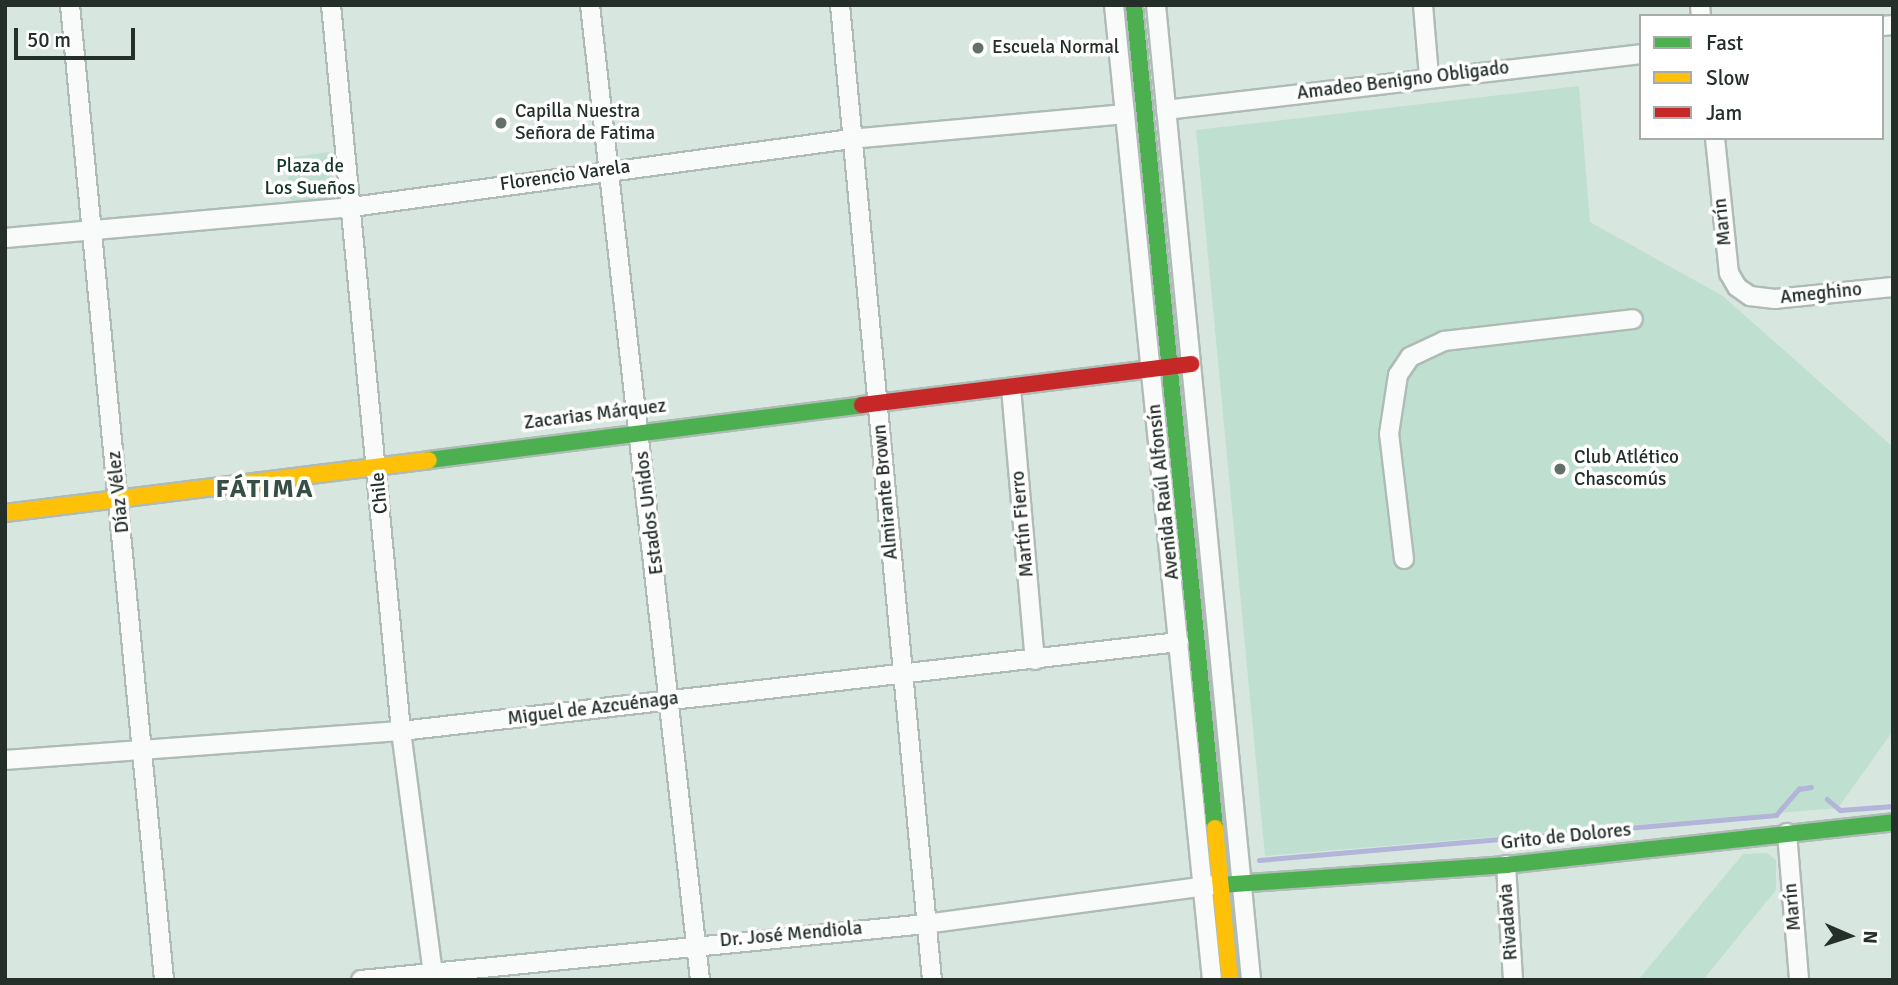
<!DOCTYPE html>
<html>
<head>
<meta charset="utf-8">
<style>
  body { margin:0 }
  #map { position:relative; width:1898px; height:985px; overflow:hidden; background:#d7e6df; font-family:Signika,sans-serif }
  div>[style] { position:absolute }
  .green>* { inset:0; background:#bfe0d1 }
  .stream>* { height:4.5px; margin:-2.25px; padding:0 2.25px; transform-origin:2.25px; border-radius:2.25px; background:#b3b4d9 }
  .roads { filter:drop-shadow(2px 0 #afbbb6) drop-shadow(-2px 0 #afbbb6) drop-shadow(0 2px #afbbb6) drop-shadow(0 -2px #afbbb6) }
  .street>* { height:18px; margin:-9px; padding:0 9px; transform-origin:9px; border-radius:9px; background:#f9fbfa }
  .fast>* { height:16px; margin:-8px; padding:0 8px; transform-origin:8px; border-radius:8px; background:#4caf50 }
  .slow>* { height:16px; margin:-8px; padding:0 8px; transform-origin:8px; border-radius:8px; background:#ffc107 }
  .jam>* { height:16px; margin:-8px; padding:0 8px; transform-origin:8px; border-radius:8px; background:#c62828 }
  .dots>* { width:19px; height:19px; translate:-50% -50%; box-sizing:border-box; border:4px solid #fff; border-radius:50% }
  span { translate:-50% -50%; white-space:nowrap; text-align:center; line-height:1.15; -webkit-text-stroke:7px #fff; paint-order:stroke }
  .poi-label { font-size:19px; color:#242f2a }
  .left { translate:0 -50%; text-align:left }
  .street-label { font-size:19px; color:#242f2a }
  .park-label { font-size:19px; color:#153529 }
  .district-label { font-size:26px; color:#374f45; font-weight:700; letter-spacing:2px }
  .frame { position:absolute; inset:0; border:7px solid #242f2a; pointer-events:none }
  .legend { position:absolute; left:1639px; top:14px; width:245px; height:126px; box-sizing:border-box; background:#fff; border:2px solid #a7acaa; margin:0; padding:9px 12px; list-style:none; font-size:21px; color:#242f2a }
  .legend li { display:flex; align-items:center; gap:14px; height:35px }
  .legend b { width:35px; border:2px solid #a7acaa }
  .north { position:absolute; left:1814px; top:901px; width:70px; height:70px; -webkit-text-stroke:5px #fff; paint-order:stroke; rotate:93deg; font-size:19px; font-weight:700; line-height:28px; text-align:center; color:#242f2a }
  .north::after { content:''; display:block; margin:auto; width:24px; height:32px; background:#242f2a; clip-path:polygon(50% 0,100% 100%,50% 72%,0 100%) }
  .scale { position:absolute; left:14px; top:28px; width:121px; height:32px; box-sizing:border-box; border:4px solid #242f2a; border-top:0; padding-left:9px; font-size:21px; line-height:24px; white-space:nowrap; color:#242f2a; -webkit-text-stroke:5px #fff; paint-order:stroke }
</style>
</head>
<body>
<div id="map">
  <div class="green">
    <div style="clip-path:polygon(1579px 86px,1590px 222px,1723px 296px,1893px 447px,1893px 731px,1838px 808px,1265px 856px,1196px 130px)"></div>
    <div style="clip-path:polygon(329px 152px,335px 199px,326px 207px,292px 211px,286px 158px)"></div>
    <div style="clip-path:polygon(1767px 853px,1776px 860px,1776px 890px,1703px 980px,1638px 980px,1743px 854px)"></div>
  </div>
  <div class="stream">
    <div style="left:1827px;top:799px;width:17px;rotate:40deg"></div>
    <div style="left:1840px;top:810px;width:53px;rotate:-4.3deg"></div>
    <div style="left:1259px;top:860px;width:519px;rotate:-4.97deg"></div>
    <div style="left:1776px;top:815px;width:35px;rotate:-49deg"></div>
    <div style="left:1799px;top:789px;width:12px;rotate:-9deg"></div>
  </div>
  <div class="roads">
    <div class="street">
      <div style="left:70px;top:5px;width:980px;rotate:84.49deg"></div>
      <div style="left:331px;top:5px;width:729px;rotate:84.49deg"></div>
      <div style="left:401px;top:731px;width:251px;rotate:82.5deg"></div>
      <div style="left:590px;top:5px;width:981px;rotate:83.56deg"></div>
      <div style="left:840px;top:5px;width:979px;rotate:84.61deg"></div>
      <div style="left:1114px;top:5px;width:980px;rotate:84.26deg"></div>
      <div style="left:1156px;top:5px;width:980px;rotate:84.43deg"></div>
      <div style="left:1423px;top:5px;width:72px;rotate:85.2deg"></div>
      <div style="left:1700px;top:5px;width:11px;rotate:85deg"></div>
      <div style="left:1882px;top:26px;width:11px;rotate:-5deg"></div>
      <div style="left:1166px;top:110px;width:478px;rotate:-6.7deg"></div>
      <div style="left:1715px;top:138px;width:136px;rotate:84.1deg"></div>
      <div style="left:1729px;top:273px;width:16px;rotate:60deg"></div>
      <div style="left:1737px;top:287px;width:16px;rotate:35deg"></div>
      <div style="left:1750px;top:296px;width:25px;rotate:7deg"></div>
      <div style="left:1775px;top:299px;width:119px;rotate:-5.8deg"></div>
      <div style="left:5px;top:238px;width:348px;rotate:-5.1deg"></div>
      <div style="left:352px;top:207px;width:504px;rotate:-7.76deg"></div>
      <div style="left:851px;top:139px;width:275px;rotate:-5.2deg"></div>
      <div style="left:1011px;top:388px;width:273px;rotate:85deg"></div>
      <div style="left:1404px;top:559px;width:126px;rotate:-96.8deg"></div>
      <div style="left:1389px;top:434px;width:60px;rotate:-81.3deg"></div>
      <div style="left:1398px;top:375px;width:22px;rotate:-56deg"></div>
      <div style="left:1410px;top:357px;width:38px;rotate:-25deg"></div>
      <div style="left:1444px;top:341px;width:190px;rotate:-6.6deg"></div>
      <div style="left:5px;top:760px;width:397px;rotate:-4.2deg"></div>
      <div style="left:401px;top:731px;width:783px;rotate:-6.53deg"></div>
      <div style="left:1787px;top:833px;width:147px;rotate:85.3deg"></div>
      <div style="left:1506px;top:865px;width:115px;rotate:86.5deg"></div>
      <div style="left:361px;top:980px;width:568px;rotate:-5.66deg"></div>
      <div style="left:926px;top:924px;width:290px;rotate:-7.7deg"></div>
    </div>
    <div class="fast">
      <div style="left:1134px;top:5px;width:827px;rotate:84.38deg"></div>
      <div style="left:429px;top:460px;width:436px;rotate:-7.2deg"></div>
      <div style="left:1221px;top:885px;width:286px;rotate:-4deg"></div>
      <div style="left:1506px;top:865px;width:389px;rotate:-6.3deg"></div>
    </div>
    <div class="slow">
      <div style="left:5px;top:513px;width:427px;rotate:-7.1deg"></div>
      <div style="left:1215px;top:828px;width:153px;rotate:84.4deg"></div>
    </div>
    <div class="jam">
      <div style="left:862px;top:405px;width:332px;rotate:-7.1deg"></div>
    </div>
  </div>
  <div class="dots">
    <div style="left:978px;top:48px;background:#636f69"></div>
    <div style="left:501px;top:123px;background:#636f69"></div>
    <div style="left:1560px;top:469px;background:#636f69"></div>
  </div>
  <div class="poi-label">
    <span class="left" style="left:992px;top:48px">Escuela Normal</span>
    <span class="left" style="left:515px;top:123px">Capilla Nuestra<br>Señora de Fatima</span>
    <span class="left" style="left:1574px;top:469px">Club Atlético<br>Chascomús</span>
  </div>
  <div class="street-label">
    <span style="left:1403px;top:81px;rotate:-7deg">Amadeo Benigno Obligado</span>
    <span style="left:565px;top:176px;rotate:-8deg">Florencio Varela</span>
    <span style="left:1723px;top:222px;rotate:-96deg">Marín</span>
    <span style="left:1821px;top:294px;rotate:-6deg">Ameghino</span>
    <span style="left:595px;top:415px;rotate:-7deg">Zacarias Márquez</span>
    <span style="left:119px;top:492px;rotate:-96deg">Díaz Vélez</span>
    <span style="left:886px;top:492px;rotate:-95deg">Almirante Brown</span>
    <span style="left:1164px;top:492px;rotate:-96deg">Avenida Raúl Alfonsín</span>
    <span style="left:380px;top:493px;rotate:-95deg">Chile</span>
    <span style="left:650px;top:513px;rotate:-97deg">Estados Unidos</span>
    <span style="left:1023px;top:524px;rotate:-95deg">Martín Fierro</span>
    <span style="left:593px;top:709px;rotate:-7deg">Miguel de Azcuénaga</span>
    <span style="left:1566px;top:837px;rotate:-6deg">Grito de Dolores</span>
    <span style="left:1793px;top:907px;rotate:-95deg">Marín</span>
    <span style="left:1509px;top:922px;rotate:-94deg">Rivadavia</span>
    <span style="left:791px;top:935px;rotate:-5deg">Dr. José Mendiola</span>
  </div>
  <div class="park-label">
    <span style="left:310px;top:178px">Plaza de<br>Los Sueños</span>
  </div>
  <div class="district-label">
    <span style="left:265px;top:490px">FÁTIMA</span>
  </div>
  <div class="frame"></div>
  <ul class="legend">
  <li><b style="height:9px;background:#4caf50"></b>Fast</li>
  <li><b style="height:9px;background:#ffc107"></b>Slow</li>
  <li><b style="height:9px;background:#c62828"></b>Jam</li>
  </ul>
  <div class="north">N</div>
  <div class="scale">50 m</div>
</div>
</body>
</html>
